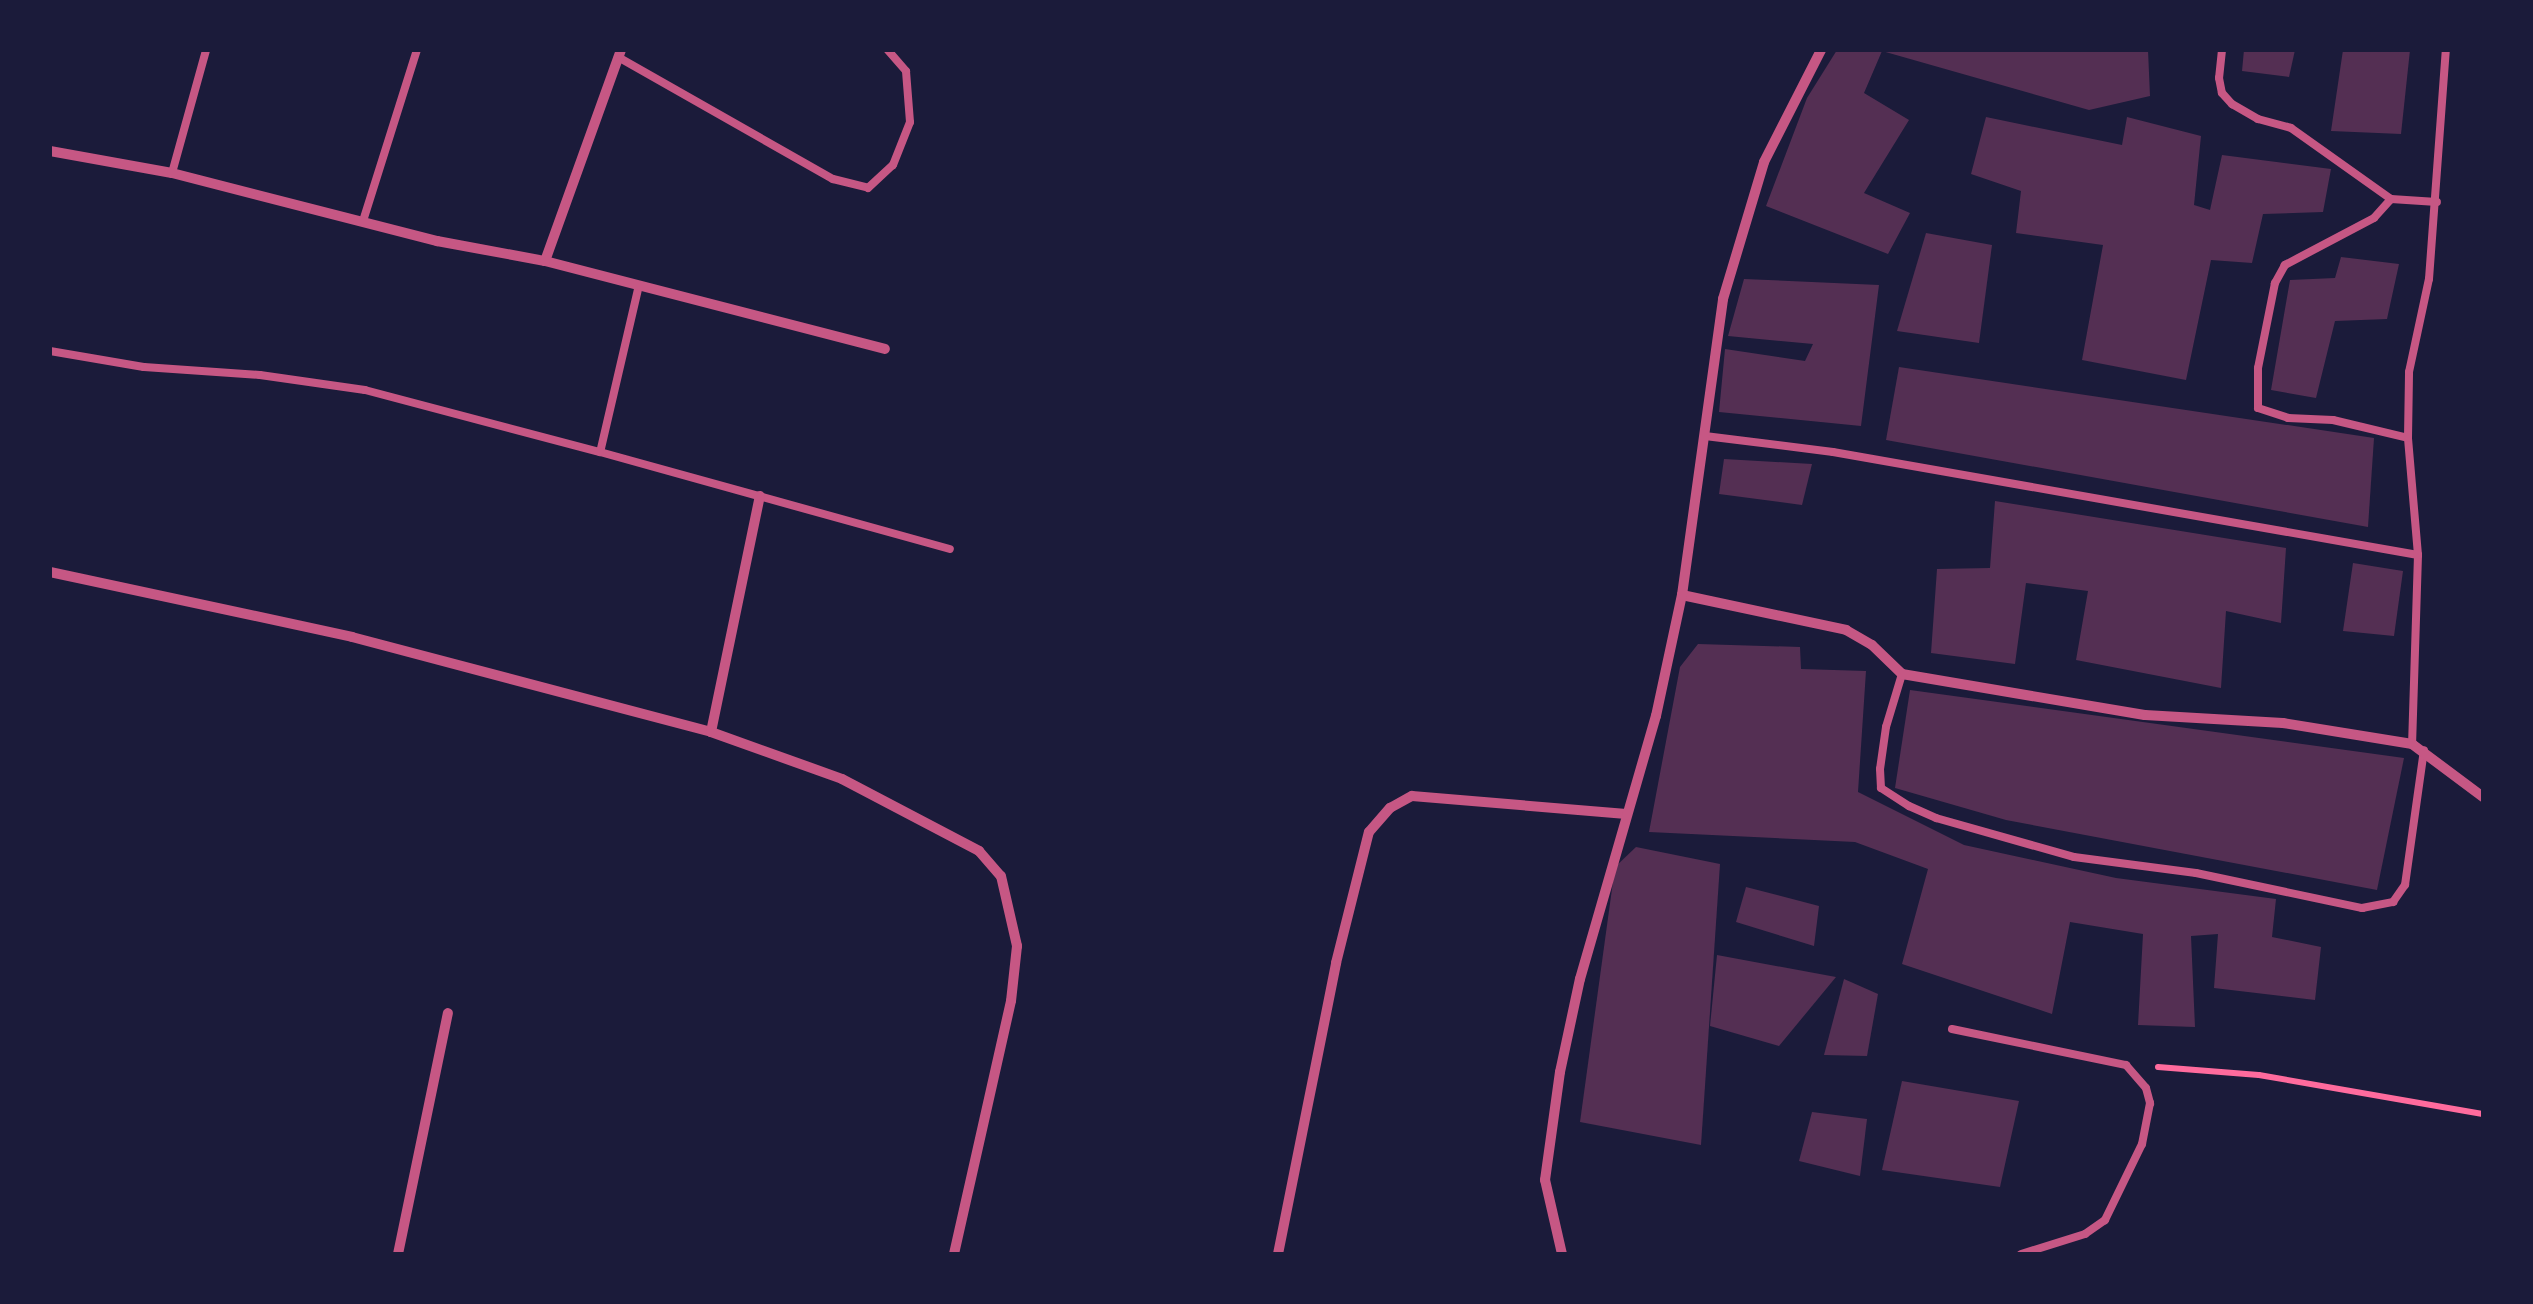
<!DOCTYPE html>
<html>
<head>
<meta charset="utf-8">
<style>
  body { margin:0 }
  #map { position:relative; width:2533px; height:1304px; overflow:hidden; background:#1b1b3a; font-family:"DejaVu Sans",sans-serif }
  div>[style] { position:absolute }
  .building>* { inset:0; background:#542f53 }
  .path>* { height:6px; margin:-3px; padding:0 3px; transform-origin:3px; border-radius:3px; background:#ff6b9d }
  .service>* { height:8px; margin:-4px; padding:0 4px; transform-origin:4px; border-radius:4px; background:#c65784 }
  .minor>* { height:10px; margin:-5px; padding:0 5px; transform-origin:5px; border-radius:5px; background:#c65784 }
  span { translate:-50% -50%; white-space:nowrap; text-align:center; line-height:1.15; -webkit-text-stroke:8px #1b1b3a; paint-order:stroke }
  .frame { position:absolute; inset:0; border:52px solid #1b1b3a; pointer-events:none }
</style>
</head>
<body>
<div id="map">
  <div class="building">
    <div style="clip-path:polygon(1837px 50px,2148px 50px,2150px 96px,2089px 110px,1882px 51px,1864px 93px,1909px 120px,1864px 193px,1910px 213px,1888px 254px,1766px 206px,1807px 98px)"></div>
    <div style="clip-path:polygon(2244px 50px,2295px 50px,2289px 77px,2242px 71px)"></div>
    <div style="clip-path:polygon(2343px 50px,2410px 50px,2401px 134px,2331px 131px)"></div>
    <div style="clip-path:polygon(1986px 117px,2122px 145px,2127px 117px,2201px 136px,2194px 205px,2210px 210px,2222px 155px,2331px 169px,2323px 212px,2263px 214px,2252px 263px,2211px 260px,2186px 380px,2082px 360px,2103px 245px,2016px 233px,2021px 191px,1971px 174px)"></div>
    <div style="clip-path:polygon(1926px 233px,1992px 245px,1979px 343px,1897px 331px)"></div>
    <div style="clip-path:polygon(2341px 257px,2399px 264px,2387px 319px,2335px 321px,2316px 398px,2271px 390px,2290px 280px,2335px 278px)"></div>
    <div style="clip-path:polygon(1744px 279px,1879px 285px,1861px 426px,1719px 412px,1725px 349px,1805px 361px,1813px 344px,1728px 336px)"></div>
    <div style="clip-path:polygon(1899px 367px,2374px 438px,2368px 527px,1886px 440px)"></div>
    <div style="clip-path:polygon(1724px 459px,1812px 464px,1802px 505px,1719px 494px)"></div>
    <div style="clip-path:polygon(1995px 501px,2286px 548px,2281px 623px,2226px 611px,2221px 688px,2076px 660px,2088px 591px,2026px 583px,2015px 664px,1931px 653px,1937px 569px,1990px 568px)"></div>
    <div style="clip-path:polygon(2353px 563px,2403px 571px,2394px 636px,2343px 631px)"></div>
    <div style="clip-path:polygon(1698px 644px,1800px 647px,1801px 669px,1866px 671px,1858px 792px,1964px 845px,2116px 878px,2276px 899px,2272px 937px,2321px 947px,2315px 1000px,2214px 988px,2218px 934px,2191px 936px,2195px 1027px,2138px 1025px,2143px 934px,2070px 922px,2052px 1014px,1902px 964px,1928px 869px,1855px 842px,1649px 832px,1680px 667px)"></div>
    <div style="clip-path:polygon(1910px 690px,2404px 758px,2377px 890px,2006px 820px,1895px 788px)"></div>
    <div style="clip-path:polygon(1636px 847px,1720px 864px,1701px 1145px,1580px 1122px,1615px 867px)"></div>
    <div style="clip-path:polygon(1746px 887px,1819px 906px,1814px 946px,1736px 922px)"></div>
    <div style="clip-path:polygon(1717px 955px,1836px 977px,1779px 1046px,1710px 1026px)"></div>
    <div style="clip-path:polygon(1844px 979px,1878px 994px,1867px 1056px,1824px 1055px)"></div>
    <div style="clip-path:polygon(1902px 1081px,2019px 1101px,2000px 1187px,1882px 1170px)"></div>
    <div style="clip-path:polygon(1812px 1112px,1867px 1119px,1860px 1176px,1799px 1161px)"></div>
  </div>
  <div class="path">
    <div style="left:2158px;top:1067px;width:101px;rotate:4.5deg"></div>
    <div style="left:2259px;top:1075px;width:227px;rotate:9.9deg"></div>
  </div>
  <div class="service">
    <div style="left:2222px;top:50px;width:28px;rotate:96deg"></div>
    <div style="left:2219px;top:78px;width:15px;rotate:79deg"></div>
    <div style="left:2222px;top:93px;width:15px;rotate:48deg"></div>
    <div style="left:2232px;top:104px;width:30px;rotate:30deg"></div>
    <div style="left:2258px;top:119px;width:34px;rotate:15deg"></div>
    <div style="left:2291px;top:128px;width:123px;rotate:35.4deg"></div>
    <div style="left:2391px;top:199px;width:25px;rotate:132deg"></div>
    <div style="left:2374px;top:218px;width:101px;rotate:152.2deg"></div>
    <div style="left:2285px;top:265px;width:21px;rotate:119deg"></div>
    <div style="left:2275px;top:283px;width:87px;rotate:101.3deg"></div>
    <div style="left:2258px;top:368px;width:40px;rotate:90deg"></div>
    <div style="left:2258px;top:408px;width:32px;rotate:18deg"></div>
    <div style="left:2288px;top:418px;width:45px;rotate:2.5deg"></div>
    <div style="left:2333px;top:420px;width:77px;rotate:13.5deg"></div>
    <div style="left:618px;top:57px;width:247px;rotate:29.6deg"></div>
    <div style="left:833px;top:179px;width:36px;rotate:14deg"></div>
    <div style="left:868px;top:188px;width:34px;rotate:-43deg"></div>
    <div style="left:893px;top:165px;width:46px;rotate:-68.4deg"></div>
    <div style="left:910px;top:122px;width:51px;rotate:-94.5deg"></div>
    <div style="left:906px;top:71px;width:28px;rotate:-131deg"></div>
    <div style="left:172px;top:173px;width:128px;rotate:-74.5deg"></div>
    <div style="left:2391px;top:199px;width:46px;rotate:3.7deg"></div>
    <div style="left:363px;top:221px;width:179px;rotate:-72.5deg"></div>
    <div style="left:639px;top:285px;width:171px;rotate:103.1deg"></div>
    <div style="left:600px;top:452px;width:363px;rotate:15.5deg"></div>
    <div style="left:50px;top:351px;width:95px;rotate:9.7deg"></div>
    <div style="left:144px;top:367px;width:116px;rotate:3.9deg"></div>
    <div style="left:260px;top:375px;width:106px;rotate:8.1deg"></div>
    <div style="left:365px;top:390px;width:243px;rotate:14.8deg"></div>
    <div style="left:1705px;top:436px;width:129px;rotate:7.1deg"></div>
    <div style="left:1833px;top:452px;width:594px;rotate:9.99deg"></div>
    <div style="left:2418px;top:555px;width:189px;rotate:91.8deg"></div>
    <div style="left:2418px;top:555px;width:117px;rotate:-94.9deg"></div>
    <div style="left:2408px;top:438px;width:66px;rotate:-89.1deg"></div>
    <div style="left:2409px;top:372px;width:95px;rotate:-77.9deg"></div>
    <div style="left:2429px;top:279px;width:230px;rotate:-85.8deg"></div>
    <div style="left:1902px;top:674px;width:55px;rotate:106.8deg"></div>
    <div style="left:1886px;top:727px;width:42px;rotate:98.1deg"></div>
    <div style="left:1880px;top:769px;width:19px;rotate:87deg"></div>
    <div style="left:1881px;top:788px;width:33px;rotate:33deg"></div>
    <div style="left:1909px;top:806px;width:30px;rotate:24deg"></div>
    <div style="left:1936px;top:818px;width:143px;rotate:15.8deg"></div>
    <div style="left:2074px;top:857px;width:123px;rotate:7.5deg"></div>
    <div style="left:2196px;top:873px;width:170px;rotate:11.9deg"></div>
    <div style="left:2362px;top:908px;width:32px;rotate:-11deg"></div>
    <div style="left:2393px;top:902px;width:21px;rotate:-55deg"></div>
    <div style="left:2405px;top:885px;width:136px;rotate:-82deg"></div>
    <div style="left:1952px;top:1029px;width:178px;rotate:11.7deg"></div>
    <div style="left:2126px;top:1065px;width:30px;rotate:49deg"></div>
    <div style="left:2146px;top:1088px;width:16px;rotate:75deg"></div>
    <div style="left:2150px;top:1103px;width:42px;rotate:101deg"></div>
    <div style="left:2142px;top:1144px;width:85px;rotate:116deg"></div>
    <div style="left:2105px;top:1220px;width:24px;rotate:145deg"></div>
    <div style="left:2085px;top:1234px;width:67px;rotate:162.6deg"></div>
  </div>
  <div class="minor">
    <div style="left:50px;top:151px;width:124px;rotate:10.2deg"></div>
    <div style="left:172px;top:173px;width:274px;rotate:14.4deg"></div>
    <div style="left:437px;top:241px;width:110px;rotate:10.5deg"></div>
    <div style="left:545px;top:261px;width:351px;rotate:14.5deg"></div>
    <div style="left:545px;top:261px;width:224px;rotate:-70.2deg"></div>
    <div style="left:50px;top:572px;width:309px;rotate:12.1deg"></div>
    <div style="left:352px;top:637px;width:371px;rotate:14.8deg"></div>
    <div style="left:711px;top:732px;width:139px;rotate:19.7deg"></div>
    <div style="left:842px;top:779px;width:155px;rotate:27.7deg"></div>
    <div style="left:979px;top:851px;width:33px;rotate:49deg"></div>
    <div style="left:1001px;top:876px;width:72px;rotate:77.1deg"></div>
    <div style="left:1017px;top:946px;width:55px;rotate:96.2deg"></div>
    <div style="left:1011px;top:1001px;width:259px;rotate:102.7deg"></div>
    <div style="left:1682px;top:595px;width:168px;rotate:12deg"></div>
    <div style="left:1846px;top:630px;width:30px;rotate:30deg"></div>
    <div style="left:1872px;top:645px;width:42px;rotate:44deg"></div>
    <div style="left:1902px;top:674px;width:246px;rotate:9.6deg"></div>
    <div style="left:2145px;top:715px;width:138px;rotate:3.3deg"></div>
    <div style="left:2283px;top:723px;width:131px;rotate:9.2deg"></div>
    <div style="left:2412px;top:744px;width:89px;rotate:36.7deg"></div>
    <div style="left:711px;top:732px;width:241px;rotate:-78.3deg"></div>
    <div style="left:398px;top:1254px;width:246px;rotate:-78.3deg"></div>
    <div style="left:1278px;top:1254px;width:297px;rotate:-78.7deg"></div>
    <div style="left:1336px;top:963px;width:135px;rotate:-75.9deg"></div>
    <div style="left:1369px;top:832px;width:32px;rotate:-49deg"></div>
    <div style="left:1390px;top:808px;width:25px;rotate:-29deg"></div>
    <div style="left:1412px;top:796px;width:215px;rotate:4.8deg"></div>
    <div style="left:1562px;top:1254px;width:76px;rotate:-102.9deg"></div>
    <div style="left:1545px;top:1180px;width:109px;rotate:-82.1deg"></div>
    <div style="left:1560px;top:1072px;width:95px;rotate:-77.9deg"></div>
    <div style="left:1580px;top:979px;width:274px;rotate:-73.9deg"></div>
    <div style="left:1656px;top:716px;width:124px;rotate:-77.9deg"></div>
    <div style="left:1682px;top:595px;width:299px;rotate:-82.1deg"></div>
    <div style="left:1723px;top:299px;width:143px;rotate:-73.3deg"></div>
    <div style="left:1764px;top:162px;width:126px;rotate:-63deg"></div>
  </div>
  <div class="frame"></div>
</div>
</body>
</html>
